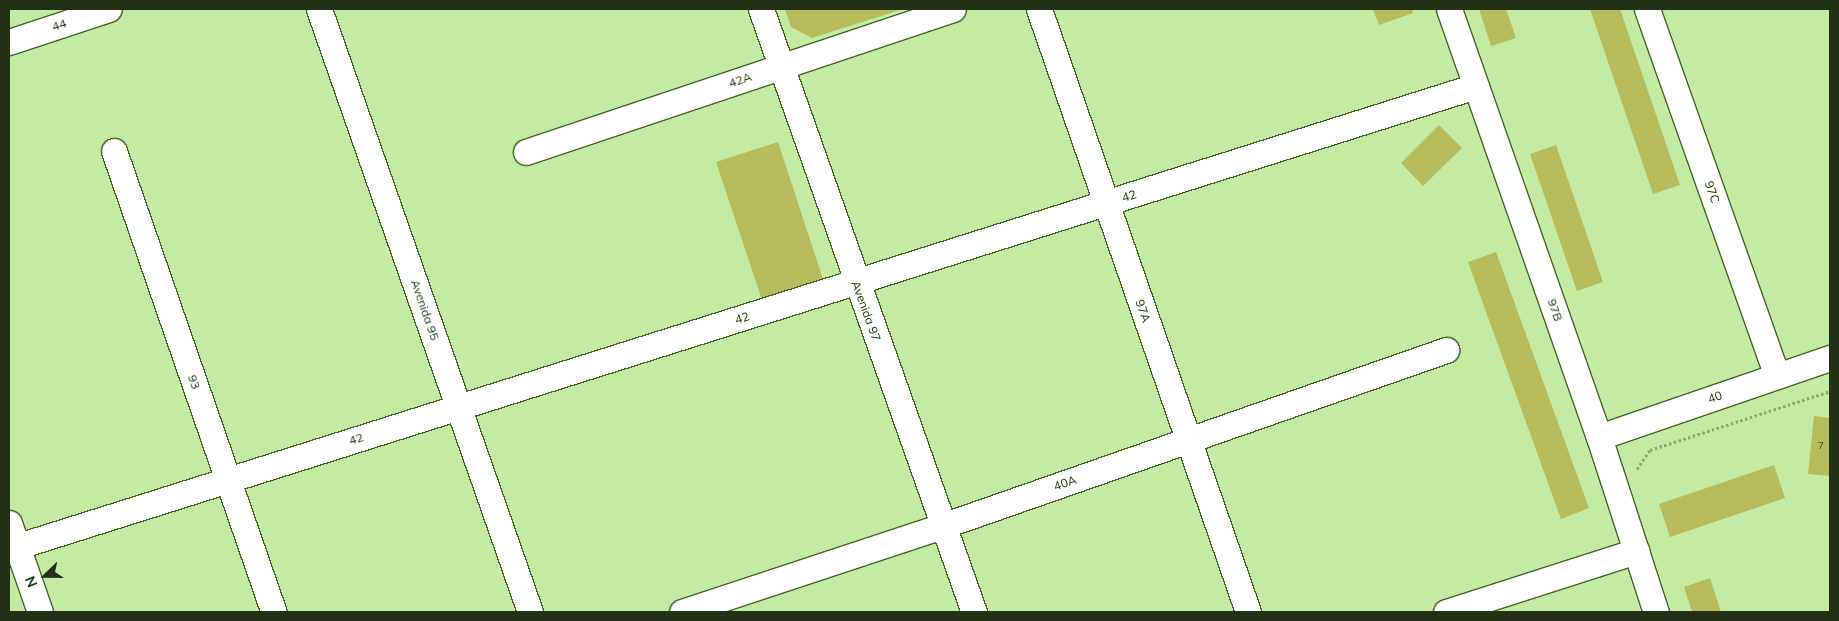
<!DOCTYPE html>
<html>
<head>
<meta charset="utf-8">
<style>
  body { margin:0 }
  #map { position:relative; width:1839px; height:621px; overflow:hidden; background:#c4eba4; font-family:Mulish,sans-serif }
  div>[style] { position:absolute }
  .building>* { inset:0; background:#b6bb5c }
  .path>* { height:3px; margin-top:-1.5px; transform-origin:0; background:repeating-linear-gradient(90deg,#8aa971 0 2.5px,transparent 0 5px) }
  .roads { filter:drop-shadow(1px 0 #436422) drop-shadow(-1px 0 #436422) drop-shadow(0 1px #436422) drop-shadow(0 -1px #436422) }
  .minor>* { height:25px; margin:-12.5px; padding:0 12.5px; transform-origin:12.5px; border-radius:12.5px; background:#fff }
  span { translate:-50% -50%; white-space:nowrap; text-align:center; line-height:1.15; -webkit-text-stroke:4px #fbfff8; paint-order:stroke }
  .number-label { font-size:10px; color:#475427 }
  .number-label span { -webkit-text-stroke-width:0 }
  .street-label { font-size:12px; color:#223115 }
  .frame { position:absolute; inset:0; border:10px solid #223115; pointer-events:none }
  .north { position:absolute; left:20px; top:551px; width:50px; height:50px; -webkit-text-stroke:4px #fbfff8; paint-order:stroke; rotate:248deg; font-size:14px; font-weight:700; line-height:20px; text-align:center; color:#223115 }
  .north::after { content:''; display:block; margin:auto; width:18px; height:22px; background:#223115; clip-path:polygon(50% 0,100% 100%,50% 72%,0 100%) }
</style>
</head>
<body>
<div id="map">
  <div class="building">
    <div style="clip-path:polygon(785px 9px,903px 9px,812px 38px,791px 27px)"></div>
    <div style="clip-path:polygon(1373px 9px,1412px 9px,1413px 13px,1379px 25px)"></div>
    <div style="clip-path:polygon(1479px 9px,1506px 9px,1516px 38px,1491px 46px)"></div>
    <div style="clip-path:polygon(1590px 9px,1620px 9px,1680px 185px,1653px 194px)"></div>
    <div style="clip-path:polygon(1439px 125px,1462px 148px,1423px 186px,1401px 163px)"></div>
    <div style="clip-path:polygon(778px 142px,823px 279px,762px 300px,716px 162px)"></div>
    <div style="clip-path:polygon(1556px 145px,1603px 282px,1577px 291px,1530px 154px)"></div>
    <div style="clip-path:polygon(1496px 252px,1589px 508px,1561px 519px,1468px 262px)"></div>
    <div style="clip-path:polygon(1814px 416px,1830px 418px,1830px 476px,1808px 474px)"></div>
    <div style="clip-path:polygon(1774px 465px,1785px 498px,1670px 537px,1659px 504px)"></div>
    <div style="clip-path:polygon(1710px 578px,1721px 612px,1692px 612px,1684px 587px)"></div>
  </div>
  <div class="path">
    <div style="left:1637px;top:469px;width:23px;rotate:-56deg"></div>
    <div style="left:1650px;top:450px;width:189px;rotate:-18.1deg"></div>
  </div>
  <div class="roads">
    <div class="minor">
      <div style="left:319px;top:9px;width:639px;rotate:70.71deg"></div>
      <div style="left:761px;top:9px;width:640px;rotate:70.55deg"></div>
      <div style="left:1039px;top:9px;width:638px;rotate:70.88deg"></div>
      <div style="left:1449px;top:9px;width:454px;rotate:70.7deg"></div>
      <div style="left:1599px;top:437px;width:184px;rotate:72deg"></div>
      <div style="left:1647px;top:9px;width:389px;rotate:70.5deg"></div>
      <div style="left:9px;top:42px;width:105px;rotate:-18.3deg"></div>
      <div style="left:114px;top:151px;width:488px;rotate:70.9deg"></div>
      <div style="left:526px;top:152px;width:450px;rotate:-18.5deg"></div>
      <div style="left:1599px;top:437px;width:244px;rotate:-18.9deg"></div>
      <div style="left:9px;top:523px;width:94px;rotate:70.8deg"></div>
      <div style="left:9px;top:549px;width:1538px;rotate:-17.52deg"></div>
      <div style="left:682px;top:612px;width:277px;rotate:-18.3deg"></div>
      <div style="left:945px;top:525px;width:531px;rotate:-19.25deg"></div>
      <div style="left:1446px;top:612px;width:200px;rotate:-17.8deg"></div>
    </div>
  </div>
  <div class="number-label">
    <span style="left:1821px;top:446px">7</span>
  </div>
  <div class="street-label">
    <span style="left:59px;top:25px;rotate:-18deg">44</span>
    <span style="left:740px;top:80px;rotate:-19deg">42A</span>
    <span style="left:1712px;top:192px;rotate:71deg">97C</span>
    <span style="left:1129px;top:196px;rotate:-17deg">42</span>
    <span style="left:425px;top:310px;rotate:71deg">Avenida 95</span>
    <span style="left:1555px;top:310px;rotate:71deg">97B</span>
    <span style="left:866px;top:311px;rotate:70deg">Avenida 97</span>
    <span style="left:1143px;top:311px;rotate:71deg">97A</span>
    <span style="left:742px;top:318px;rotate:-17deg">42</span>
    <span style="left:194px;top:382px;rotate:71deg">93</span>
    <span style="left:1715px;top:397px;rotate:-19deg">40</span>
    <span style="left:356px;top:439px;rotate:-17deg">42</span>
    <span style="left:1065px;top:483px;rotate:-19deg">40A</span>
  </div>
  <div class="frame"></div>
  <div class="north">N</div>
</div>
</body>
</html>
